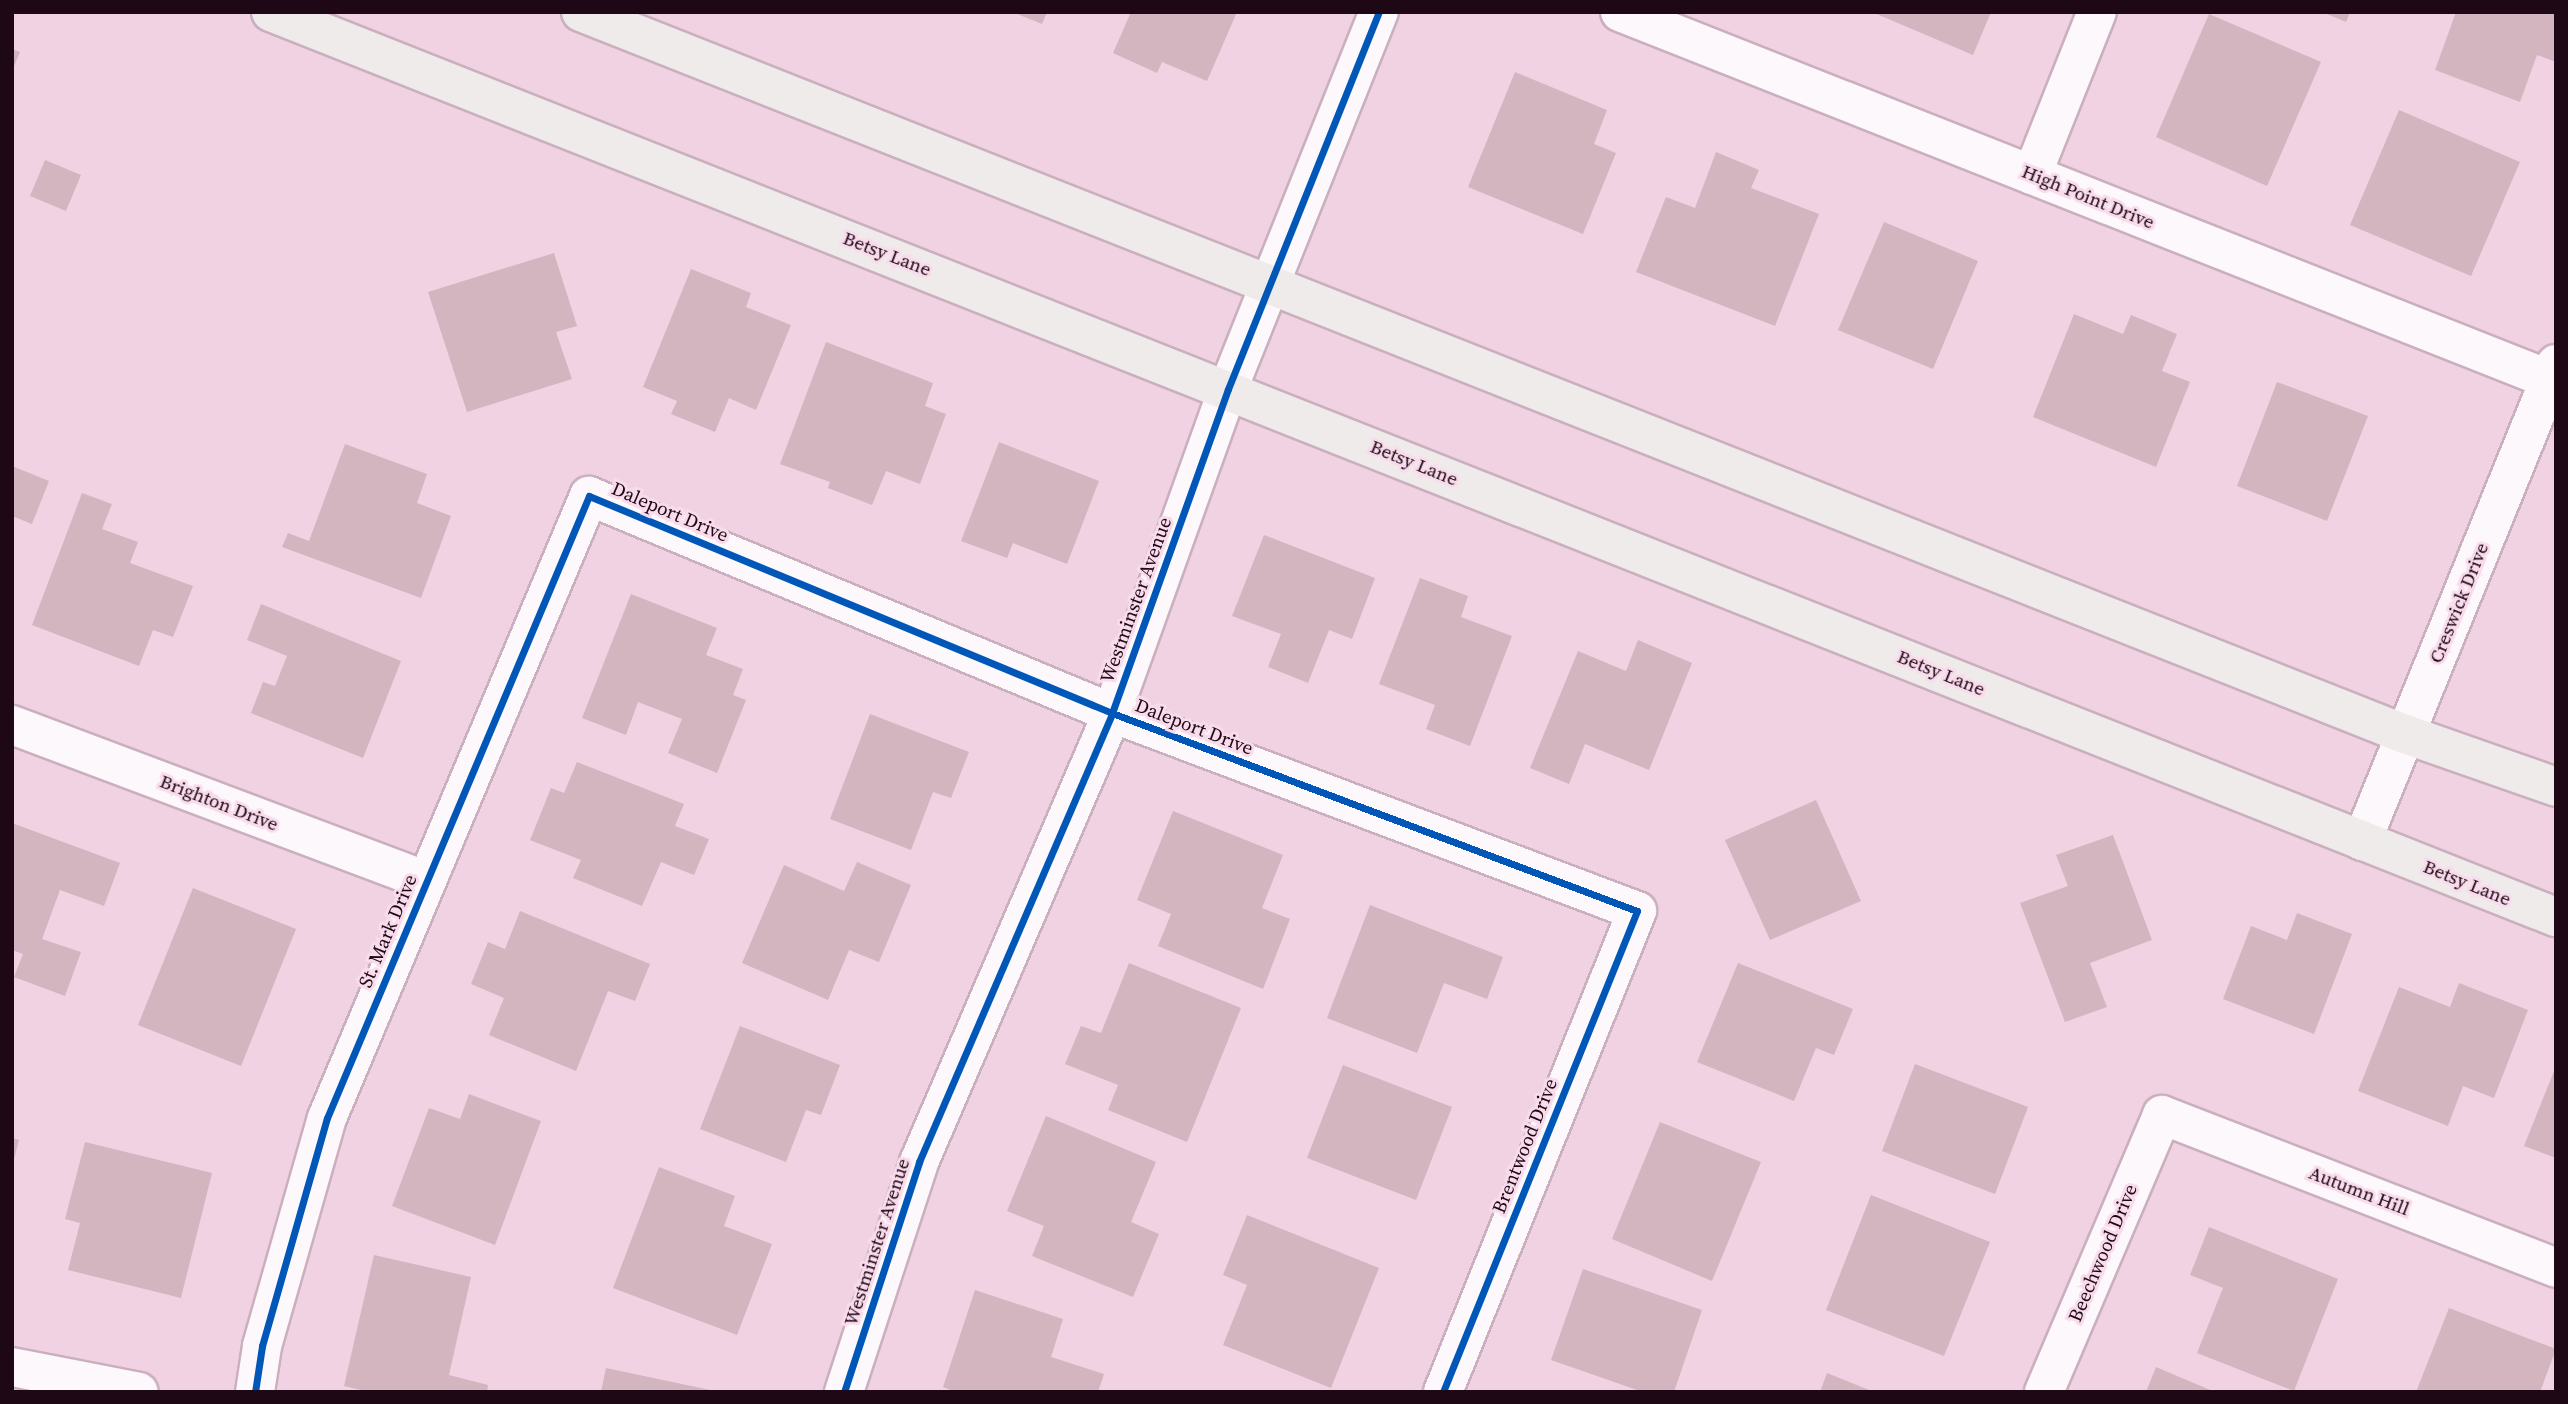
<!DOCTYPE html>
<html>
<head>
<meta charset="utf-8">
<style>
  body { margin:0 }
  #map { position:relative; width:2568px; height:1404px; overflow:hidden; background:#f1d2e2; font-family:"Source Serif 4",serif }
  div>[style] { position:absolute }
  .building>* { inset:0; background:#d2b5bf }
  .roads { filter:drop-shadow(2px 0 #caafbe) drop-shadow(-2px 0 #caafbe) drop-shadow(0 2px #caafbe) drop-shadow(0 -2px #caafbe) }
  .street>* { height:38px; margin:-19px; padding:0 19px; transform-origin:19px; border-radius:19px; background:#fdf8fb }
  .secondary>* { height:38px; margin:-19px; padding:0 19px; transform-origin:19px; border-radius:19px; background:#efebea }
  .cycleway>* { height:7px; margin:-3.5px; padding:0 3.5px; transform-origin:3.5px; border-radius:3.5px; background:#0057b8 }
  span { translate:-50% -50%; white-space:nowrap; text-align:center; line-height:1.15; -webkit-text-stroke:6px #f9dceb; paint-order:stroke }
  .street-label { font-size:19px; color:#1f0816 }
  .frame { position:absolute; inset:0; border:14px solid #1f0816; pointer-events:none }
</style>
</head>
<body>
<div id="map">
  <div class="building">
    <div style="clip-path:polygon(1012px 12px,1047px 12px,1042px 24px)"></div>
    <div style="clip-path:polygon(1131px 12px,1237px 12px,1207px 81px,1162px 62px,1157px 73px,1113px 53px)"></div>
    <div style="clip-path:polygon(1872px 12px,1991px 12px,1973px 55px)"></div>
    <div style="clip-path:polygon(2322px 12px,2350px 12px,2346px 22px)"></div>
    <div style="clip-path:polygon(2456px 12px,2556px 12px,2556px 62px,2537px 55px,2520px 102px,2435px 70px)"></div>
    <div style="clip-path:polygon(2209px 14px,2321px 62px,2267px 186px,2156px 137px)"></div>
    <div style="clip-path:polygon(12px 49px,20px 52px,12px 71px)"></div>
    <div style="clip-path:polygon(1515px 72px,1607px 110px,1594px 144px,1616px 153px,1583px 234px,1468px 187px)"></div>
    <div style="clip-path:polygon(2399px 110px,2520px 162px,2471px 276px,2350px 225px)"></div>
    <div style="clip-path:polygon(1716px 152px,1759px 170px,1751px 188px,1819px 214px,1775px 326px,1636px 272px,1666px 197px,1695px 208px)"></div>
    <div style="clip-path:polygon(45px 160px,81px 175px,66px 211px,30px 196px)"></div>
    <div style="clip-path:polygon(1884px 222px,1978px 261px,1933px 369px,1838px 330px)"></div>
    <div style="clip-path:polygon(554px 253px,577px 326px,556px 332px,572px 379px,467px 412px,428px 292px)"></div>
    <div style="clip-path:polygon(691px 269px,751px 293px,746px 307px,791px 325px,756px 410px,729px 398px,715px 432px,671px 414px,677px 401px,643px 387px)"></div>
    <div style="clip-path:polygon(2074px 314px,2123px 334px,2131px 315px,2177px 334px,2162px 371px,2190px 382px,2156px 467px,2033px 417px)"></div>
    <div style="clip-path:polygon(826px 342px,933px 383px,925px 406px,946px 414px,920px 484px,886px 471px,872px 505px,828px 488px,830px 482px,780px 464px)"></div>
    <div style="clip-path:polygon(2277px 382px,2368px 416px,2327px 521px,2237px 486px)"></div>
    <div style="clip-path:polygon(999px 442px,1099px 481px,1067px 564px,1013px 543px,1007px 558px,961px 541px)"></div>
    <div style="clip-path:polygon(345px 444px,427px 474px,417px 503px,451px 516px,421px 598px,282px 547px,288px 533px,309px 541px)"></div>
    <div style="clip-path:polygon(12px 466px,49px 481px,32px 524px,12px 516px)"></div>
    <div style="clip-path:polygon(82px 493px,112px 504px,102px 529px,138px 542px,130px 563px,193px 586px,173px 637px,153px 630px,139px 666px,32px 625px)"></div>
    <div style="clip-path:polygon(1264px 535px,1375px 578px,1352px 639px,1329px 630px,1308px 683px,1268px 667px,1281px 634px,1232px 616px)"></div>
    <div style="clip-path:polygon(1420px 578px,1468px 596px,1461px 617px,1512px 636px,1470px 746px,1426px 729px,1435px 705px,1379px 684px)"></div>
    <div style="clip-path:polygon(631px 594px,717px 628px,706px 655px,743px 669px,733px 695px,746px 700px,717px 773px,668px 753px,682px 719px,638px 702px,626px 735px,582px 718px)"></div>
    <div style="clip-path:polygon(261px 604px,401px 661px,363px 758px,251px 713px,263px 682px,275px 686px,287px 656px,247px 640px)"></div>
    <div style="clip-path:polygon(1638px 640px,1692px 663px,1649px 770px,1585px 744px,1569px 784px,1530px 768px,1578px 651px,1626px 671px)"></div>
    <div style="clip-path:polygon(870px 714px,969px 752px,951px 798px,933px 792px,911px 850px,830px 819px)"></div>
    <div style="clip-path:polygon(577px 762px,684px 804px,675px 826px,709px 839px,694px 875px,661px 862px,642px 906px,573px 878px,581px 860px,530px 840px,551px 788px,564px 793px)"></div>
    <div style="clip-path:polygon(1816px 800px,1861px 901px,1770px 940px,1725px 840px)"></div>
    <div style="clip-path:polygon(1173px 811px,1283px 855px,1262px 908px,1290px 919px,1263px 989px,1158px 946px,1171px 914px,1137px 900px)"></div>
    <div style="clip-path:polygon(12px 823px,120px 863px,104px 906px,60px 890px,42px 939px,81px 952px,65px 996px,14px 977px,23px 954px,12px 950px)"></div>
    <div style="clip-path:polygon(2113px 835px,2152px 940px,2090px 963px,2107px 1007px,2065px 1022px,2020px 903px,2068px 886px,2056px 855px)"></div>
    <div style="clip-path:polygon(857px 862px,911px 885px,879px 962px,849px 950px,828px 1000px,742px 963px,784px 865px,844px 891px)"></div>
    <div style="clip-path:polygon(193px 888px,296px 929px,241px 1066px,138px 1025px)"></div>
    <div style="clip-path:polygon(1370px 905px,1503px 957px,1487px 999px,1444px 983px,1417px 1053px,1327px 1018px)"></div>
    <div style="clip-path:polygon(520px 911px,650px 964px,635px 1001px,608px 991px,576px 1071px,489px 1035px,504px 998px,471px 984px,488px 942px,505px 949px)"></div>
    <div style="clip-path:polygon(2297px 913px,2352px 934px,2314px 1034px,2223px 999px,2251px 926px,2287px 940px)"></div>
    <div style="clip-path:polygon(1129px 963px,1241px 1008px,1187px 1142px,1108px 1110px,1118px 1085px,1065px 1064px,1081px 1026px,1101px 1033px)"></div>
    <div style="clip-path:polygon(1738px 963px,1853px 1009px,1834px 1055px,1816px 1048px,1794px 1101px,1697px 1062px)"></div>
    <div style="clip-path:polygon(2459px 983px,2528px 1010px,2494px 1098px,2463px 1086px,2448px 1126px,2358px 1091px,2399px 987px,2450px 1007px)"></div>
    <div style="clip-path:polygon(740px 1026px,840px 1065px,821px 1115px,806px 1110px,786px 1162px,700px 1129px)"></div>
    <div style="clip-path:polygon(1915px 1064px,2028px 1107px,1995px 1194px,1882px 1151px)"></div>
    <div style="clip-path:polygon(1343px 1065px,1452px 1107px,1416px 1200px,1307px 1158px)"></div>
    <div style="clip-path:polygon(2556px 1066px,2556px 1158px,2524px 1146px)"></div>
    <div style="clip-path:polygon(469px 1094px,541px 1121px,495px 1245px,392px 1206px,429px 1108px,460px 1119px)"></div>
    <div style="clip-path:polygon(1046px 1116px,1156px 1162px,1131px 1222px,1159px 1234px,1133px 1297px,1032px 1256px,1044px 1226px,1007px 1211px)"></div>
    <div style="clip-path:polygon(1660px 1122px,1761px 1162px,1712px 1281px,1612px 1239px)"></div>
    <div style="clip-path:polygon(12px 1138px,19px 1140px,13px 1163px,12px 1163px)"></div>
    <div style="clip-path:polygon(85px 1142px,212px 1173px,181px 1298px,68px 1270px,80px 1223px,65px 1219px)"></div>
    <div style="clip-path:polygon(659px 1167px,735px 1196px,724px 1226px,772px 1244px,737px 1335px,613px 1288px)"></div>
    <div style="clip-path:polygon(1871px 1195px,1990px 1242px,1944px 1356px,1826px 1310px)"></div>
    <div style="clip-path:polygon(1247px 1215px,1379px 1268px,1331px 1388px,1223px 1345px,1247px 1285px,1223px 1275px)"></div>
    <div style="clip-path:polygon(2209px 1227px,2338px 1279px,2294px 1391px,2197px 1353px,2223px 1288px,2190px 1275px)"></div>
    <div style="clip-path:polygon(374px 1255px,471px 1277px,449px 1375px,488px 1385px,487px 1392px,369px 1392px,344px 1386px)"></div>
    <div style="clip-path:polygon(1583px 1269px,1702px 1310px,1674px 1392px,1643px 1392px,1551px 1360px)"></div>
    <div style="clip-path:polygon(975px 1290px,1063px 1319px,1051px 1357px,1104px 1374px,1098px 1392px,956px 1392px,943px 1387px)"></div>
    <div style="clip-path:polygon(2449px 1308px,2556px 1349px,2540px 1392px,2416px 1392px)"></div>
    <div style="clip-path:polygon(2156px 1367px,2215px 1392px,2146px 1392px)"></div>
    <div style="clip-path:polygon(606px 1368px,715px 1391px,715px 1392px,601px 1392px)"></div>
    <div style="clip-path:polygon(1827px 1373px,1874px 1392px,1820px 1392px)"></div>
  </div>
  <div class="roads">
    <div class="street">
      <div style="left:1620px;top:12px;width:1006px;rotate:21.57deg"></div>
      <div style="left:2032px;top:175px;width:175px;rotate:-68.3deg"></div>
      <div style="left:12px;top:725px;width:443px;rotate:20.6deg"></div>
      <div style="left:2362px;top:841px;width:515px;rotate:-67.87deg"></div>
      <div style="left:12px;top:1367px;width:129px;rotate:11.1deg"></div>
      <div style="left:255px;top:1392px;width:47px;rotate:-81.3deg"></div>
      <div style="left:262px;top:1346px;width:237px;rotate:-74.1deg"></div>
      <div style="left:327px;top:1118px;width:675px;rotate:-67.16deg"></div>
      <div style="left:589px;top:496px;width:566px;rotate:22.53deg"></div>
      <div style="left:1112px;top:713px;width:561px;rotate:20.66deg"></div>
      <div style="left:1637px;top:911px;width:519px;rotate:111.97deg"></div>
      <div style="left:844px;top:1392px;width:242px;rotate:-71.9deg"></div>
      <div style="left:919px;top:1162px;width:489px;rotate:-66.7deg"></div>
      <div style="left:1112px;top:713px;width:344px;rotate:-70.3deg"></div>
      <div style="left:1228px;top:389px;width:406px;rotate:-68.2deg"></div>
      <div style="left:2044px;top:1392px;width:301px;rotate:-66.9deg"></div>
      <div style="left:2162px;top:1115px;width:423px;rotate:21.2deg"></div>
    </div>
    <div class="secondary">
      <div style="left:271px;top:12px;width:2458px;rotate:21.61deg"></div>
      <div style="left:581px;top:12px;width:1962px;rotate:21.6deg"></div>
      <div style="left:2405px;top:734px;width:160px;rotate:19.3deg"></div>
    </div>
  </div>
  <div class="cycleway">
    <div style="left:255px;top:1392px;width:47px;rotate:-81.3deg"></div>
    <div style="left:262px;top:1346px;width:237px;rotate:-74.1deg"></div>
    <div style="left:327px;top:1118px;width:675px;rotate:-67.16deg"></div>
    <div style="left:589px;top:496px;width:566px;rotate:22.53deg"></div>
    <div style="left:1112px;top:713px;width:561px;rotate:20.66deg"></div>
    <div style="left:1637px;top:911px;width:519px;rotate:111.97deg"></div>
    <div style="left:844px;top:1392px;width:242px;rotate:-71.9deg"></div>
    <div style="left:919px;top:1162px;width:489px;rotate:-66.7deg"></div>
    <div style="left:1112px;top:713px;width:344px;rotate:-70.3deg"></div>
    <div style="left:1228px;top:389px;width:406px;rotate:-68.2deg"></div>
  </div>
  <div class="street-label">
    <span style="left:2088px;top:197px;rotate:22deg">High Point Drive</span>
    <span style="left:887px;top:254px;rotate:21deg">Betsy Lane</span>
    <span style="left:1414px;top:463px;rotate:22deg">Betsy Lane</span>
    <span style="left:670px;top:512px;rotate:23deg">Daleport Drive</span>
    <span style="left:1136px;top:600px;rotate:-70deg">Westminster Avenue</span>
    <span style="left:2459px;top:603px;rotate:-68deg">Creswick Drive</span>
    <span style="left:1941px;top:673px;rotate:22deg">Betsy Lane</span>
    <span style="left:1194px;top:727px;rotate:21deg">Daleport Drive</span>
    <span style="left:219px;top:803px;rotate:21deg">Brighton Drive</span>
    <span style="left:2467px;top:883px;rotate:22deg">Betsy Lane</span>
    <span style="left:388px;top:931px;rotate:-67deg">St. Mark Drive</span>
    <span style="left:1525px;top:1146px;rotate:-68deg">Brentwood Drive</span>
    <span style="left:2359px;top:1191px;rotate:21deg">Autumn Hill</span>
    <span style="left:877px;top:1242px;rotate:-72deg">Westminster Avenue</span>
    <span style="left:2103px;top:1253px;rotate:-67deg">Beechwood Drive</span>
  </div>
  <div class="frame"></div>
</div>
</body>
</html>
